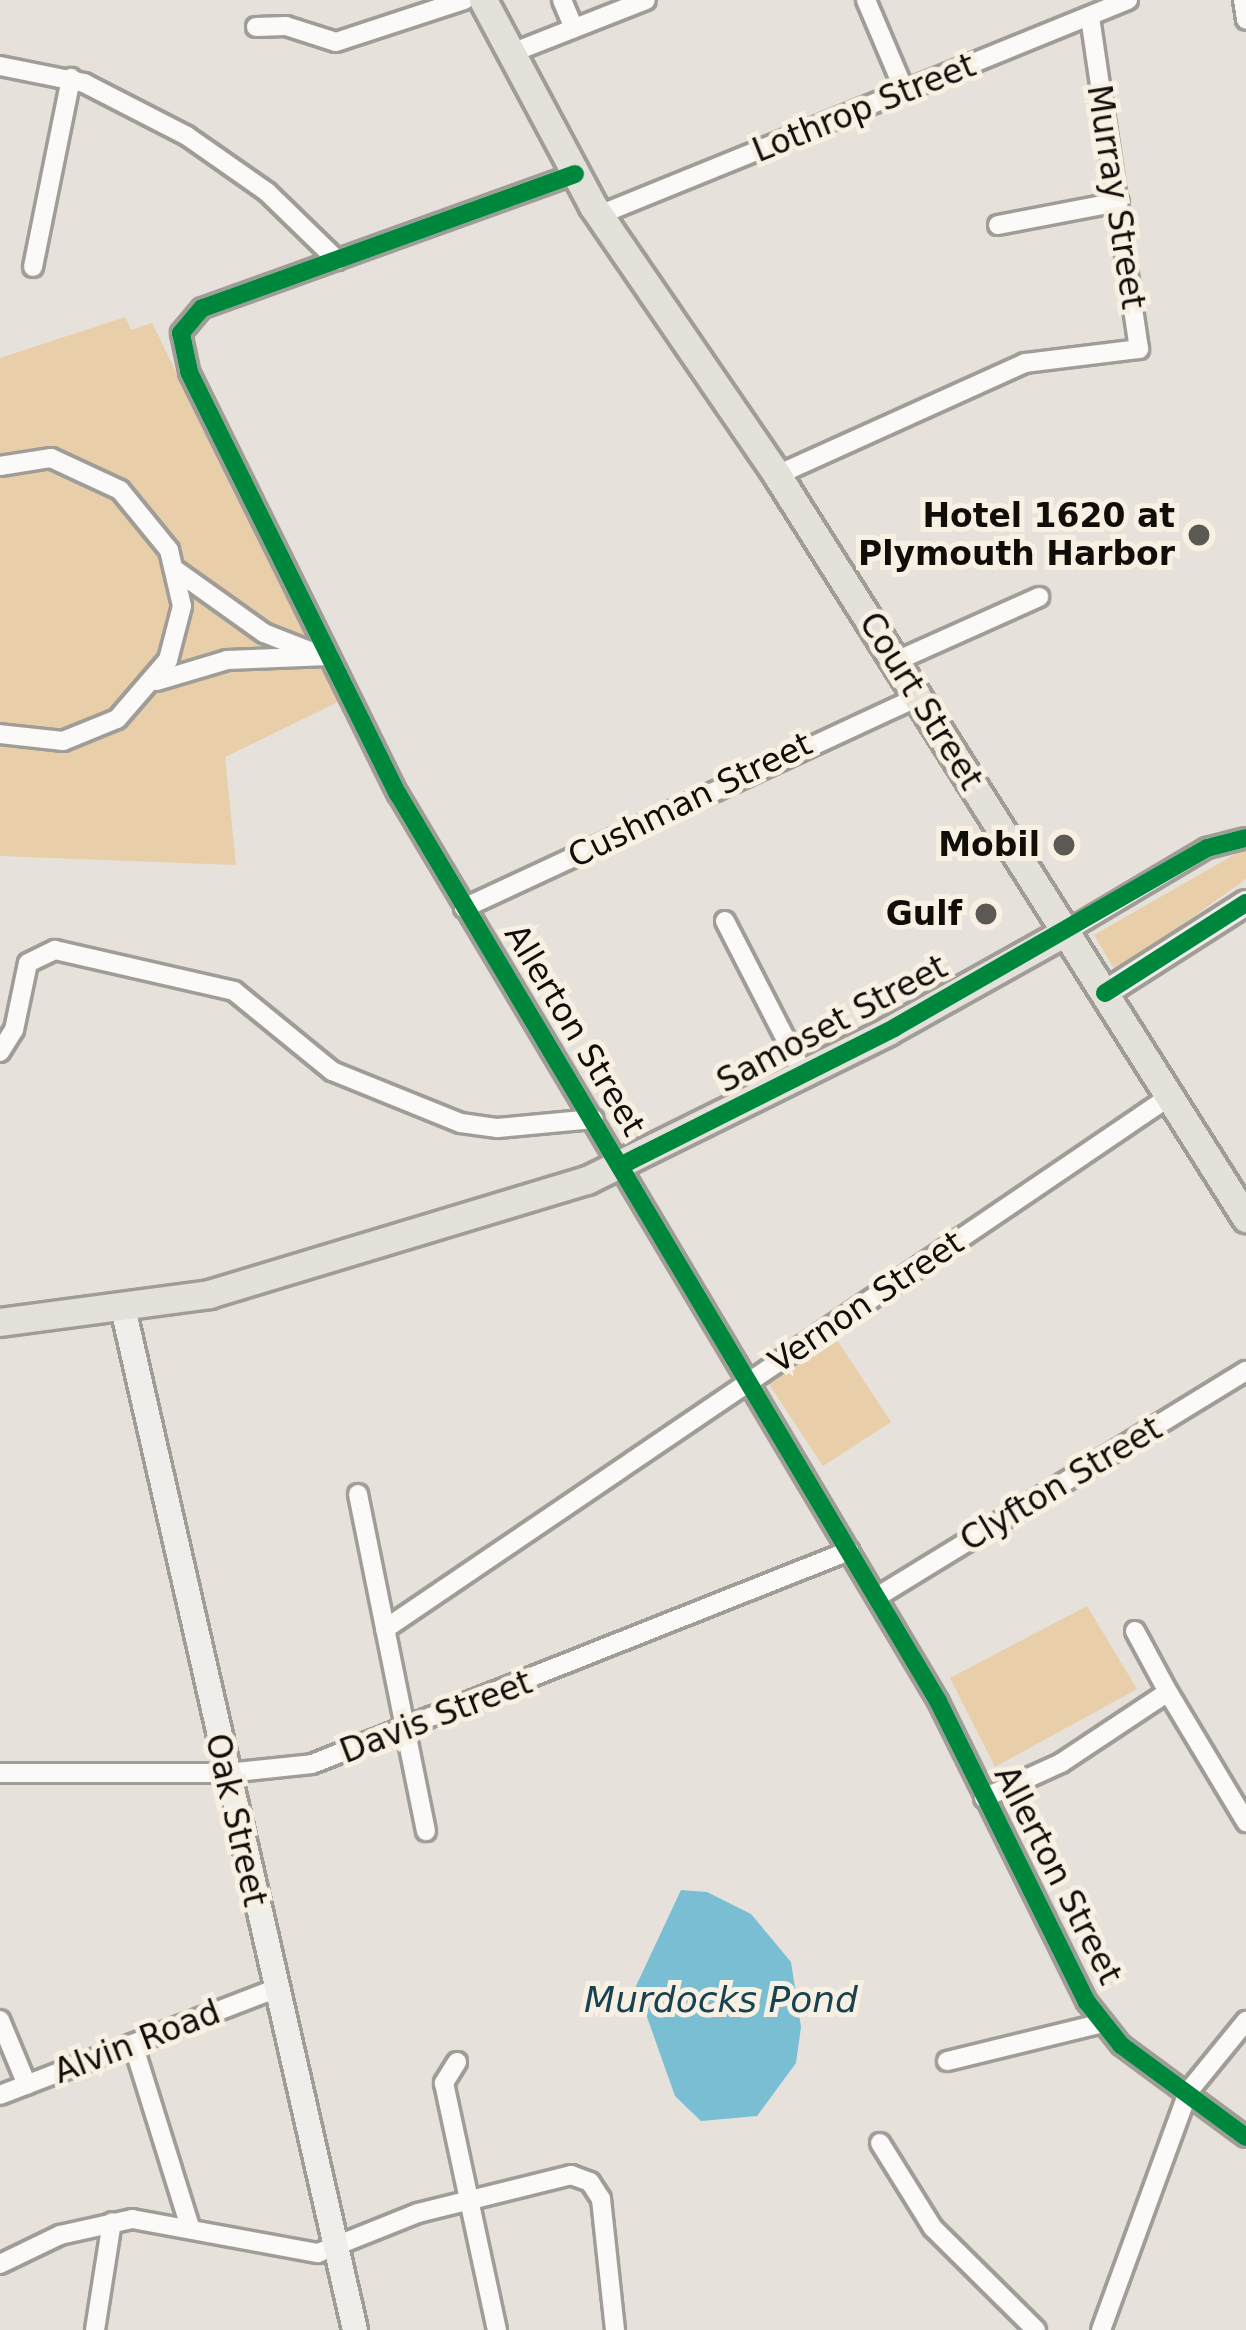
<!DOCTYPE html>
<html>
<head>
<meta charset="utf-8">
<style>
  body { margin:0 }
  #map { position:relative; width:1246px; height:2330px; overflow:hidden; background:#e6e1da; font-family:"DejaVu Sans",sans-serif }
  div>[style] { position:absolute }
  .green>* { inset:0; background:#e8cfaa }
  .water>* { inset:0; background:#7abed4 }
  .roads { filter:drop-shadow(3px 0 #a09d97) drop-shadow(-3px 0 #a09d97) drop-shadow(0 3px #a09d97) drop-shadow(0 -3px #a09d97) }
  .street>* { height:18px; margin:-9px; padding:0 9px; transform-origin:9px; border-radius:9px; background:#fbfaf9 }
  .secondary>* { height:24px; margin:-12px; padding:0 12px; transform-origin:12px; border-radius:12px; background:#efeeea }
  .primary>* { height:27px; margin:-13.5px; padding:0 13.5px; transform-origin:13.5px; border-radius:13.5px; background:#e4e0da }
  .cycleway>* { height:18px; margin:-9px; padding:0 9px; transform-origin:9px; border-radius:9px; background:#00873e }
  .dots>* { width:33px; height:33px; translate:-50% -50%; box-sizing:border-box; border:6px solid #f8f0e3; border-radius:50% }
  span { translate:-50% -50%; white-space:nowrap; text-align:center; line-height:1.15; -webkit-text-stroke:10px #f8f0e3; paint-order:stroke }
  .street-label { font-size:33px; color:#110e0a }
  .poi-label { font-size:33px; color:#110e0a; font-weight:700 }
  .right { translate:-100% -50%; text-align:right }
  .water-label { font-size:36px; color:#174251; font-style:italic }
</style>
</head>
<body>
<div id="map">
  <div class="green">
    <div style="clip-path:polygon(125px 317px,131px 330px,152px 323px,338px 702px,225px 757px,236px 865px,0 856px,0 358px)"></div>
    <div style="clip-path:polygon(1246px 848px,1246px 879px,1116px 972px,1094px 935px)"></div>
    <div style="clip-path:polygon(837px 1340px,891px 1422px,823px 1466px,769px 1384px)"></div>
    <div style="clip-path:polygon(1087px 1606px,1137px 1689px,995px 1767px,950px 1678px)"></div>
  </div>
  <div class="water">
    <div style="clip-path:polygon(681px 1890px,707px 1892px,751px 1914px,791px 1962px,801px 2027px,796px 2063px,757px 2116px,701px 2121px,675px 2096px,636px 1986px)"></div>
  </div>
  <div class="roads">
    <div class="street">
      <div style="left:562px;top:0;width:30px;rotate:67deg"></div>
      <div style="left:866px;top:0;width:100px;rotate:67deg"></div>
      <div style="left:1243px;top:0;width:20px;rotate:81deg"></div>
      <div style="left:256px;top:27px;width:30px;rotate:-2deg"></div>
      <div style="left:286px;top:26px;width:52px;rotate:17.7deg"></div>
      <div style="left:336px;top:42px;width:135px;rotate:-18.2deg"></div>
      <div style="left:509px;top:54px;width:147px;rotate:-21.5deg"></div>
      <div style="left:0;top:66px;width:86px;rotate:11.4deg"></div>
      <div style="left:84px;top:83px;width:116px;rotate:27.2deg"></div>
      <div style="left:187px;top:136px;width:98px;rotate:35deg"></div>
      <div style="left:267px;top:192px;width:98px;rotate:44.2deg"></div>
      <div style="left:575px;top:174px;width:396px;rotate:160.2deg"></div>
      <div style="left:202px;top:308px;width:33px;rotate:130deg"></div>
      <div style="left:181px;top:333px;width:40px;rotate:78deg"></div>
      <div style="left:189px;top:372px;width:471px;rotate:63.7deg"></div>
      <div style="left:398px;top:794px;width:1056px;rotate:59.23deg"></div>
      <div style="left:938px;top:1701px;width:336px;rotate:63.7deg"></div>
      <div style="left:1087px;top:2002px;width:55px;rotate:51.7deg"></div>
      <div style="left:1121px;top:2045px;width:155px;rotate:36.4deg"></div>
      <div style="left:599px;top:215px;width:571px;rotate:-22.12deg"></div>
      <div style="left:998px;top:225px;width:123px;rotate:-10.8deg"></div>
      <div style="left:33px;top:267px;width:193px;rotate:-78.6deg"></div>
      <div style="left:0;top:466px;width:52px;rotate:-8.9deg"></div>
      <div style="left:51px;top:458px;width:76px;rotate:24.9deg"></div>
      <div style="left:120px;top:490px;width:77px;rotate:50.8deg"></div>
      <div style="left:169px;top:550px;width:57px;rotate:76.9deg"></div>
      <div style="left:182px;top:606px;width:56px;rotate:104.5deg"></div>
      <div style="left:168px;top:660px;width:78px;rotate:130.8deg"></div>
      <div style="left:117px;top:719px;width:58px;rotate:157.8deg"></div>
      <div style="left:63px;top:741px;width:63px;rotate:-173.7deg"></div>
      <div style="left:777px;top:475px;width:272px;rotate:-24.3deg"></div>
      <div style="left:1025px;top:363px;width:115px;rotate:-7deg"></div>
      <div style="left:1139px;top:349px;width:336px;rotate:-98.4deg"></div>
      <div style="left:177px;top:571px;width:107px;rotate:35.5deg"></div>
      <div style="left:264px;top:633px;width:52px;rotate:21.6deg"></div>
      <div style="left:896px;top:661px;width:157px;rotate:-24.1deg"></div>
      <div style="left:157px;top:681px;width:73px;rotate:-16.7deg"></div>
      <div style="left:227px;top:660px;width:101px;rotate:-2.3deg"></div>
      <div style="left:464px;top:908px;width:501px;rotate:-24.93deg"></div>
      <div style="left:725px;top:921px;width:173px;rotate:62.8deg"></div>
      <div style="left:1067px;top:931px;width:163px;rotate:-30.7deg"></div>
      <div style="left:1207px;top:848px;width:40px;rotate:-14.4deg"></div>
      <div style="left:0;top:1052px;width:26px;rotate:-58deg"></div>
      <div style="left:14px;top:1030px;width:68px;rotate:-78.2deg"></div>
      <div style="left:28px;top:963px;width:30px;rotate:-26deg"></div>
      <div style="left:55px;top:950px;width:184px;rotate:12.9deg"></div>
      <div style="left:234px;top:991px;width:127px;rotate:39.2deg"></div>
      <div style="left:332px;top:1071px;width:139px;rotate:22deg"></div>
      <div style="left:461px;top:1123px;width:37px;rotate:8deg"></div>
      <div style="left:498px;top:1128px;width:96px;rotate:-5.4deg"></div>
      <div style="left:358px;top:1494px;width:344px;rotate:78.6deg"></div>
      <div style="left:877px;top:1597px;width:433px;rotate:-31.5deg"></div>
      <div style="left:385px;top:1629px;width:947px;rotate:-34.16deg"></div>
      <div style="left:1135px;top:1631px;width:69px;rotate:61.6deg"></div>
      <div style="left:0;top:1773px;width:227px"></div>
      <div style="left:227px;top:1773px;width:85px;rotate:-6deg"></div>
      <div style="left:312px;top:1764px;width:578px;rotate:-21.64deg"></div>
      <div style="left:984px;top:1798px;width:85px;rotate:-24.4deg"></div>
      <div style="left:1061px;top:1763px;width:128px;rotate:-33.6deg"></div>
      <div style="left:1168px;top:1692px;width:152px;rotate:59deg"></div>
      <div style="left:0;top:2020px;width:70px;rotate:67.4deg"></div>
      <div style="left:133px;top:2044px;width:192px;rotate:72.7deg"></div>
      <div style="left:947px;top:2061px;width:161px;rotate:-13.7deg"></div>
      <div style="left:457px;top:2062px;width:25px;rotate:122deg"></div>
      <div style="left:444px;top:2083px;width:253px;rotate:77.9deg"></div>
      <div style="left:0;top:2095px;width:295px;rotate:-21.1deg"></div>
      <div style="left:880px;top:2143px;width:100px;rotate:58.1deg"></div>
      <div style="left:933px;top:2228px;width:145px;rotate:44.7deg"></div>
      <div style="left:0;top:2264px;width:67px;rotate:-25.8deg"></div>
      <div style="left:60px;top:2235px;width:74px;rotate:-12.5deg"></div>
      <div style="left:132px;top:2219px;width:189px;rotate:10.4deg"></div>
      <div style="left:318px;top:2253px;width:108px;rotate:-21.8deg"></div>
      <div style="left:418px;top:2213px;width:158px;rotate:-13.9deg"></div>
      <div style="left:571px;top:2175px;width:20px;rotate:20deg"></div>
      <div style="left:590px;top:2182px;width:20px;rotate:57deg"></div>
      <div style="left:601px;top:2199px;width:132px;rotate:83.9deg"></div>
      <div style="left:95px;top:2330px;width:109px;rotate:-81.1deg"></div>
      <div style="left:1101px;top:2330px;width:253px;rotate:-69.9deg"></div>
      <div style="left:1188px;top:2092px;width:92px;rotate:-50.8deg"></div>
    </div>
    <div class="secondary">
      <div style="left:1105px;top:993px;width:167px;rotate:-32.6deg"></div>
      <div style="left:123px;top:1308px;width:1048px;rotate:77.21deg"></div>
    </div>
    <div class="primary">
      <div style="left:483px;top:0;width:234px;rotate:61.9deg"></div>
      <div style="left:593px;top:206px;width:326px;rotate:55.6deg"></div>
      <div style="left:777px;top:475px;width:879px;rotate:57.74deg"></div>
      <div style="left:0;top:1322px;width:211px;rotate:-7.6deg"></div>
      <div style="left:209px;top:1294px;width:395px;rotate:-16.8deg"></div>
      <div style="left:587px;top:1180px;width:336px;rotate:-26.3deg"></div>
      <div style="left:888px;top:1031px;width:205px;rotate:-29.2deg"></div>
    </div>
  </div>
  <div class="cycleway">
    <div style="left:575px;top:174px;width:396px;rotate:160.2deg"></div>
    <div style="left:202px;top:308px;width:33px;rotate:130deg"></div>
    <div style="left:181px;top:333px;width:40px;rotate:78deg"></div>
    <div style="left:189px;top:372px;width:471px;rotate:63.7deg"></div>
    <div style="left:398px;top:794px;width:1056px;rotate:59.23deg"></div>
    <div style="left:938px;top:1701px;width:336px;rotate:63.7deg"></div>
    <div style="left:1087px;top:2002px;width:55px;rotate:51.7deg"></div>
    <div style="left:1121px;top:2045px;width:155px;rotate:36.4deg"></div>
    <div style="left:1105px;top:993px;width:167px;rotate:-32.6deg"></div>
    <div style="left:622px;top:1165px;width:305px;rotate:-26.7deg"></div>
    <div style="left:894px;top:1028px;width:361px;rotate:-29.9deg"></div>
    <div style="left:1207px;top:848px;width:40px;rotate:-14.4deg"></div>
  </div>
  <div class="dots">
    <div style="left:1199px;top:535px;background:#5c5853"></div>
    <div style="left:1064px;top:845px;background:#5c5853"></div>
    <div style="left:986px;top:914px;background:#5c5853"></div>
  </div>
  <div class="street-label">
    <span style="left:864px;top:108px;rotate:-22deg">Lothrop Street</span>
    <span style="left:1116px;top:197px;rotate:81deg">Murray Street</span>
    <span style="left:921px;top:701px;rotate:58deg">Court Street</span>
    <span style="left:690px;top:800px;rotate:-26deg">Cushman Street</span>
    <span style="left:832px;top:1024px;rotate:-28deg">Samoset Street</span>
    <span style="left:575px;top:1030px;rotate:59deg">Allerton Street</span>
    <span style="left:866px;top:1302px;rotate:-34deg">Vernon Street</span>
    <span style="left:1061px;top:1484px;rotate:-31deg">Clyfton Street</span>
    <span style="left:436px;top:1717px;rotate:-21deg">Davis Street</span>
    <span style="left:236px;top:1820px;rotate:77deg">Oak Street</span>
    <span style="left:1058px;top:1875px;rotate:63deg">Allerton Street</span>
    <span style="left:137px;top:2042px;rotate:-21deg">Alvin Road</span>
  </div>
  <div class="poi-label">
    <span class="right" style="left:1175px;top:535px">Hotel 1620 at<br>Plymouth Harbor</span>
    <span class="right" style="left:1040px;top:845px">Mobil</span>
    <span class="right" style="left:962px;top:914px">Gulf</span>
  </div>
  <div class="water-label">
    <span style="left:721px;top:2000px">Murdocks Pond</span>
  </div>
</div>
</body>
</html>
